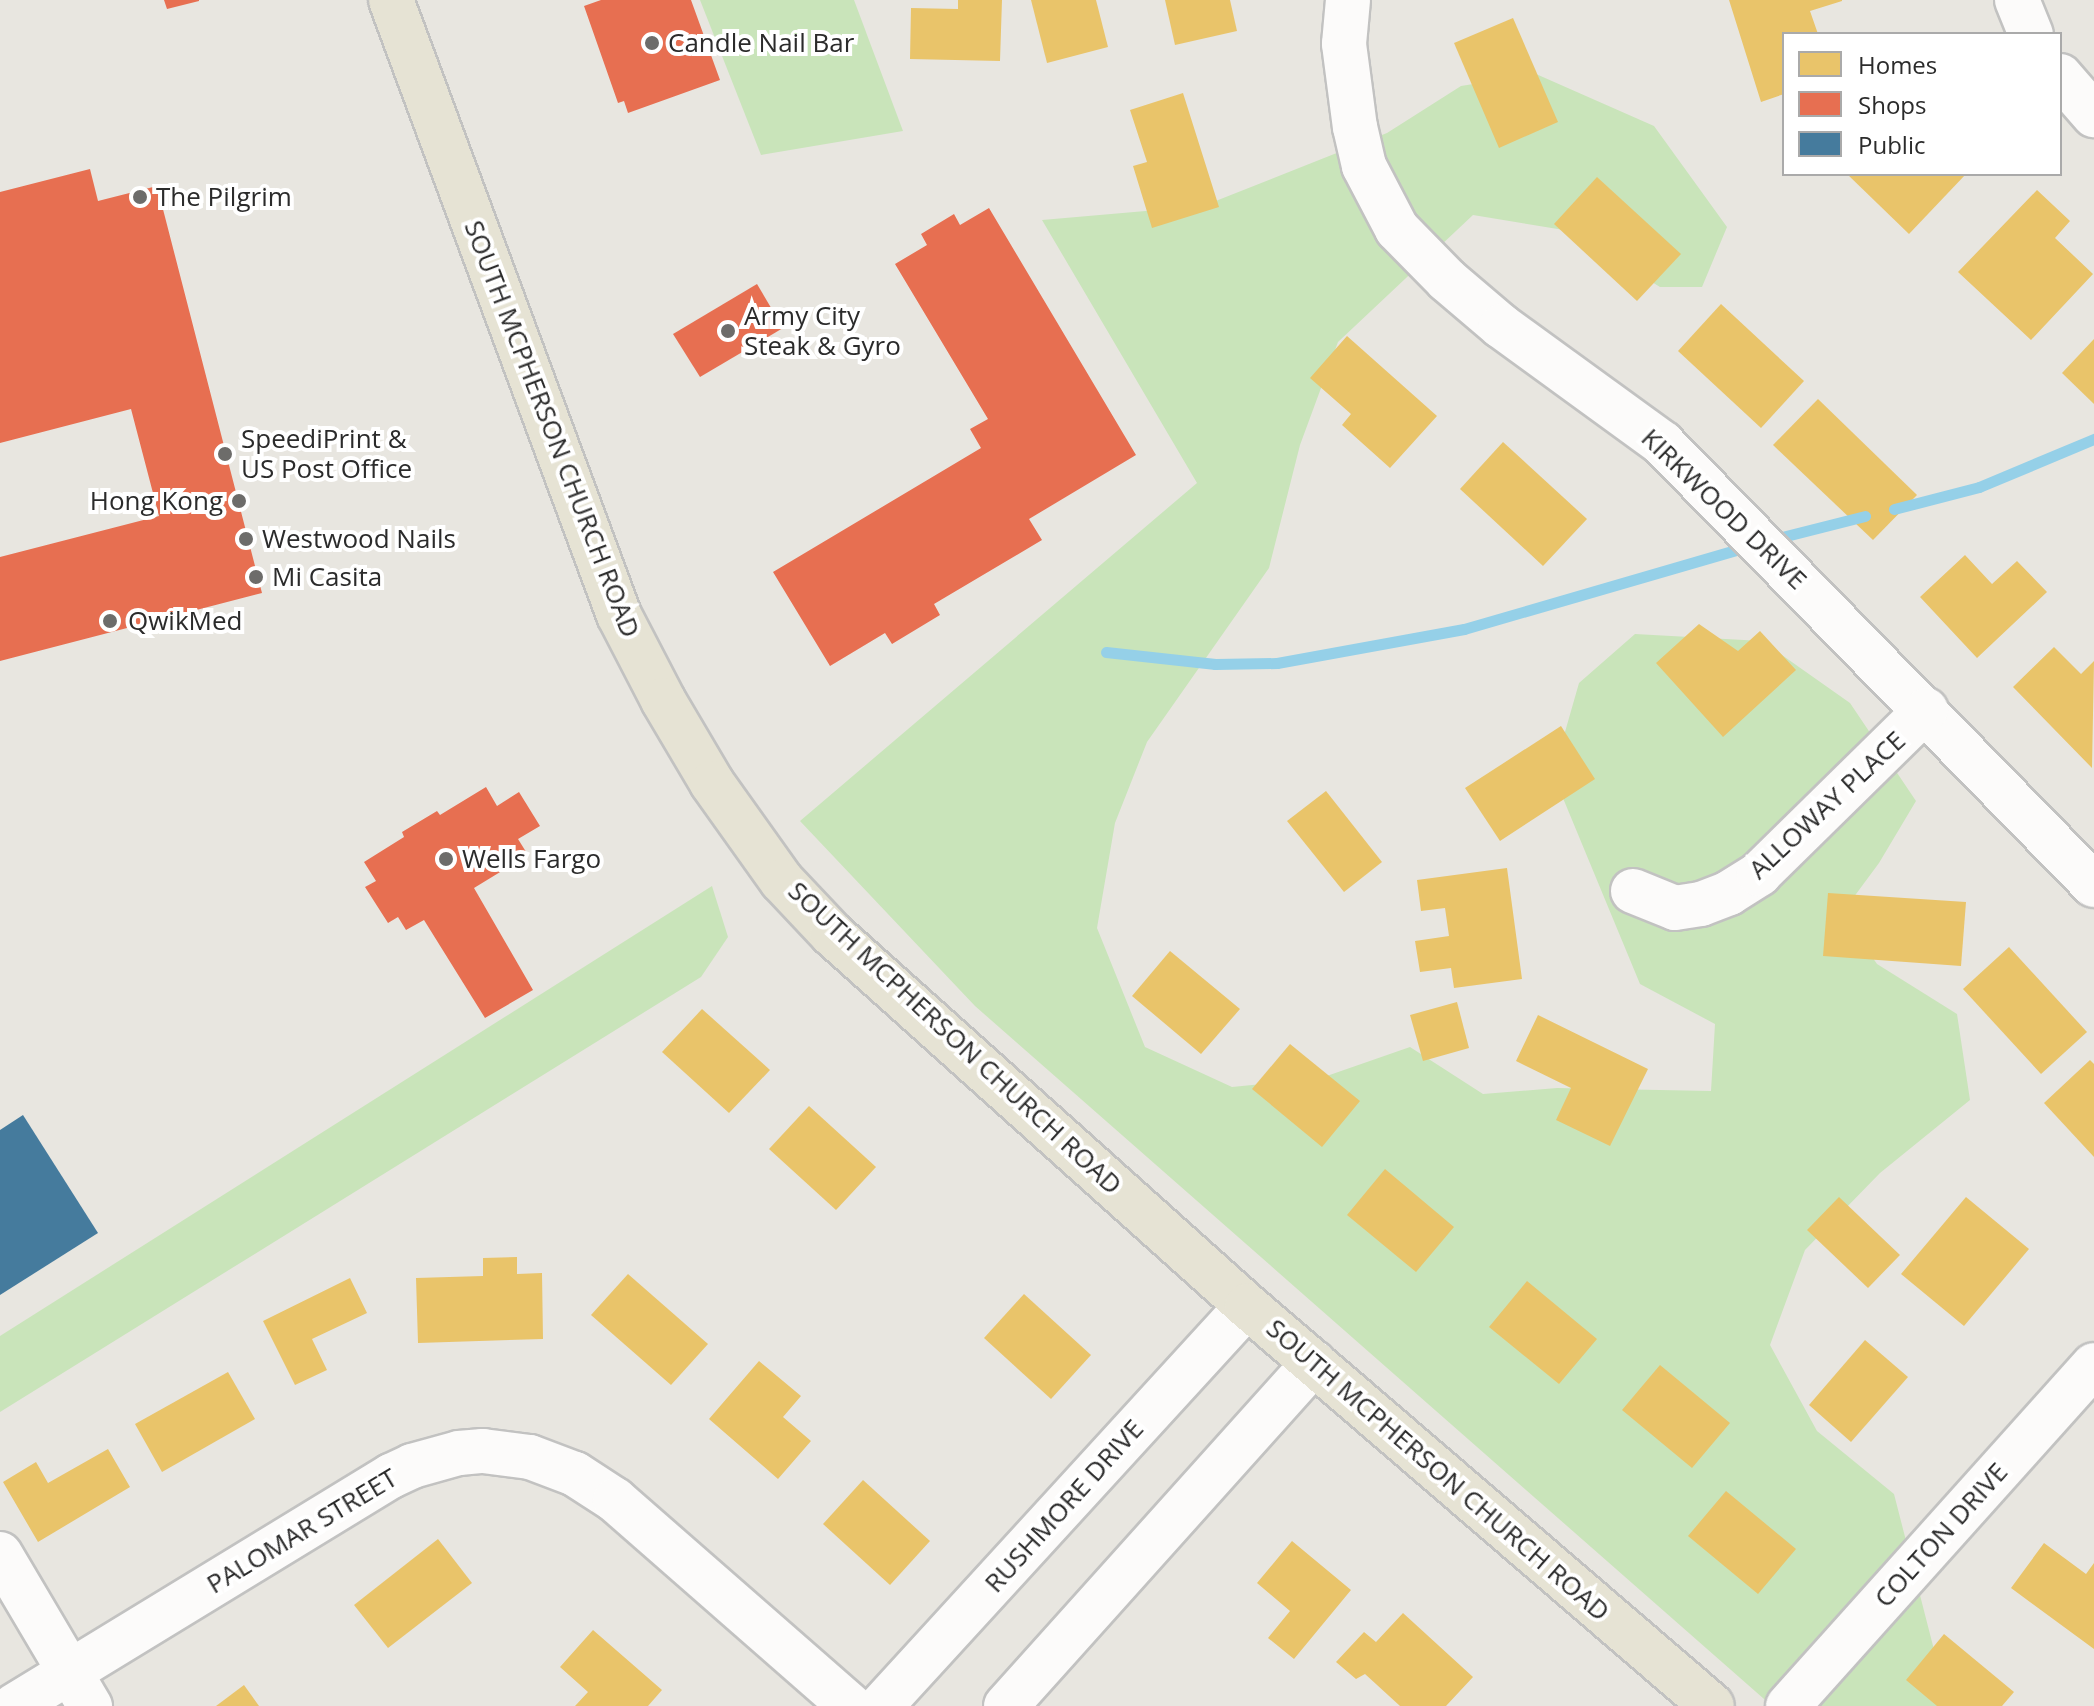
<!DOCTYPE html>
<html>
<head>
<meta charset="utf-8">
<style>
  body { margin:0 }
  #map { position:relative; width:2094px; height:1706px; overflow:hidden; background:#e8e6e0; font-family:"Open Sans",sans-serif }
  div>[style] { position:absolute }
  .green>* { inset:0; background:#c9e4ba }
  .homes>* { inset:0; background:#e9c46a }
  .shops>* { inset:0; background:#e76f51 }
  .public>* { inset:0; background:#457b9d }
  .stream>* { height:11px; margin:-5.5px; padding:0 5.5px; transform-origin:5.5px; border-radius:5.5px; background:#95d0e8 }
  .roads { filter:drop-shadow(2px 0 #c2c2c1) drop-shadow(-2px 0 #c2c2c1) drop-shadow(0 2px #c2c2c1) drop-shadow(0 -2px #c2c2c1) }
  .minor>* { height:44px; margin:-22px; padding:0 22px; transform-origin:22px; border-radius:22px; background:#fcfbfa }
  .major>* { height:44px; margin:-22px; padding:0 22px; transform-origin:22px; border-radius:22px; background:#e6e3d4 }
  .dots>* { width:22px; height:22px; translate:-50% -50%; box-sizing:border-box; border:4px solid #fff; border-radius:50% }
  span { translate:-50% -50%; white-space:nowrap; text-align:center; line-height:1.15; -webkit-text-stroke:8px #fff; paint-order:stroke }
  .poi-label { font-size:26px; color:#2b2b2b }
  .left { translate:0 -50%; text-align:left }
  .right { translate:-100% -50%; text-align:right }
  .street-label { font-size:26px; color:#2b2b2b }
  .legend { position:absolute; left:1782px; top:32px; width:280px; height:144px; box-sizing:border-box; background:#fff; border:2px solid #aaa; margin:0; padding:10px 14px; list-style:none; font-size:24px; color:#2b2b2b }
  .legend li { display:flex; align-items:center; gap:16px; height:40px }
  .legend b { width:40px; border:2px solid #aaa }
</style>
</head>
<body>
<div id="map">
  <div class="green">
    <div style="clip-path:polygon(700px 0,854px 0,903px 131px,761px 155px)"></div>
    <div style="clip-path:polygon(1536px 74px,1654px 126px,1727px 227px,1702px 287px,1660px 287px,1570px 231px,1473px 215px,1338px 342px,1300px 445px,1269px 568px,1147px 742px,1115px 823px,1097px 928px,1145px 1047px,1232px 1087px,1321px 1078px,1410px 1047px,1483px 1094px,1557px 1088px,1711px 1091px,1715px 1024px,1640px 984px,1553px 774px,1579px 683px,1635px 634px,1762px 641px,1850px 703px,1916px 801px,1879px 863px,1842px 913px,1877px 964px,1957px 1014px,1970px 1100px,1880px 1173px,1805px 1250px,1770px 1345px,1817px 1431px,1894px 1494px,1940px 1673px,1942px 1706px,1772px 1706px,975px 1006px,800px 821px,1197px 483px,1042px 220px,1203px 206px,1387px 133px,1461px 86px)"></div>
    <div style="clip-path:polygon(712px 886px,728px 937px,701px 977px,0 1412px,0 1336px)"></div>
  </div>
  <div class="homes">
    <div style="clip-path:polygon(958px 0,1002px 0,1000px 61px,910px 59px,911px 8px,958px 9px)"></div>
    <div style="clip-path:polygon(1031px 0,1096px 0,1108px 47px,1047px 63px)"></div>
    <div style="clip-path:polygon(1165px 0,1230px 0,1237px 31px,1175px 45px)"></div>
    <div style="clip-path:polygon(1729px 0,1842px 0,1842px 1px,1810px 11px,1818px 34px,1784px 34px,1784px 94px,1761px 102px)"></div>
    <div style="clip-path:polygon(1513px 18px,1558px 122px,1499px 148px,1454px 43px)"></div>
    <div style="clip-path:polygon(1183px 93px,1219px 207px,1152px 228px,1133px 166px,1147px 162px,1130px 110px)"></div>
    <div style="clip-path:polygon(1847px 174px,1966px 174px,1909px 234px)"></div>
    <div style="clip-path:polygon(1597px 177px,1681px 254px,1637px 301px,1554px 224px)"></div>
    <div style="clip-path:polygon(2037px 190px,2070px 221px,2055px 238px,2093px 274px,2031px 340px,1958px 272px)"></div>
    <div style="clip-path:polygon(1721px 304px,1804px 381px,1761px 428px,1678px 351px)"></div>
    <div style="clip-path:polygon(1347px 336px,1437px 416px,1390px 468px,1342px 425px,1351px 414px,1310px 378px)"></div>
    <div style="clip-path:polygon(2094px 339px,2094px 404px,2062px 373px)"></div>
    <div style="clip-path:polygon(1818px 399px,1917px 495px,1873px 540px,1773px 445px)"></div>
    <div style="clip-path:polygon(1503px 442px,1587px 519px,1543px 566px,1460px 489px)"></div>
    <div style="clip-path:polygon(1965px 555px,1992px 584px,2017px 561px,2047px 592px,1977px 658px,1920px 597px)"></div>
    <div style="clip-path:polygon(1699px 624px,1738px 651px,1760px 631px,1796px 670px,1723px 737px,1656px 663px)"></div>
    <div style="clip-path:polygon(2054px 647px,2081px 674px,2094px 661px,2092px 768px,2013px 687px)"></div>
    <div style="clip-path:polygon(1561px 726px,1595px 779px,1500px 841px,1465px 788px)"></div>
    <div style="clip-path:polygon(1326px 791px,1382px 862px,1344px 892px,1287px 821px)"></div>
    <div style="clip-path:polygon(1507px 868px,1522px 979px,1454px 988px,1451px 968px,1420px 972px,1415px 941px,1449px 936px,1445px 908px,1421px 911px,1417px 880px)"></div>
    <div style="clip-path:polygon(1828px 893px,1966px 902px,1961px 966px,1823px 956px)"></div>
    <div style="clip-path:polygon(2009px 947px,2087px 1032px,2041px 1074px,1963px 989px)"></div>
    <div style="clip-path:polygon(1170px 951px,1240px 1009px,1201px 1054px,1132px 996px)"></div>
    <div style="clip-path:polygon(1457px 1002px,1469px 1048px,1423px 1061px,1410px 1015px)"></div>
    <div style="clip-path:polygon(702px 1009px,770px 1070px,729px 1113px,662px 1052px)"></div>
    <div style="clip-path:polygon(1538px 1015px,1648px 1069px,1610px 1146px,1556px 1120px,1571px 1088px,1516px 1061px)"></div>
    <div style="clip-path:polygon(1290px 1044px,1360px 1101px,1322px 1147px,1252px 1089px)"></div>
    <div style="clip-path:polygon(2090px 1060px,2094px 1064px,2094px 1157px,2044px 1103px)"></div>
    <div style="clip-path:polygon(809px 1106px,876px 1167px,836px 1210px,769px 1149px)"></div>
    <div style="clip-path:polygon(1385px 1169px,1454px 1227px,1416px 1272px,1347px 1215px)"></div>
    <div style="clip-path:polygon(1839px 1197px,1900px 1255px,1868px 1288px,1807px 1230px)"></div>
    <div style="clip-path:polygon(1966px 1197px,2029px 1249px,1964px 1326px,1901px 1274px)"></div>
    <div style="clip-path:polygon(517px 1257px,517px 1274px,542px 1273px,543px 1339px,418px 1343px,416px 1278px,483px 1276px,483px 1258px)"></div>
    <div style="clip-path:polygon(628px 1274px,708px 1344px,671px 1385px,591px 1315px)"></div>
    <div style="clip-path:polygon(350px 1278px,367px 1313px,312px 1339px,327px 1370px,295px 1385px,263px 1321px)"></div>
    <div style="clip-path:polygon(1527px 1281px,1597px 1339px,1559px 1384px,1489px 1327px)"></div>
    <div style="clip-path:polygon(1024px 1294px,1091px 1355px,1051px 1399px,984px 1338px)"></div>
    <div style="clip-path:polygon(1865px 1340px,1908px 1377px,1851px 1442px,1809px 1405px)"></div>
    <div style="clip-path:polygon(759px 1361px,801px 1396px,783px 1417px,811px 1441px,778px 1479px,709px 1419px)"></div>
    <div style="clip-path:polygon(1660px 1365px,1730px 1423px,1692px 1468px,1622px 1410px)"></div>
    <div style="clip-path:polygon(228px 1372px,255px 1419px,162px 1472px,135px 1424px)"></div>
    <div style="clip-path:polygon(108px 1449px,130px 1487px,38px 1542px,3px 1482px,36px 1462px,48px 1483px)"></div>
    <div style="clip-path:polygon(863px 1480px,930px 1541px,890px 1585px,823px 1524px)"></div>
    <div style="clip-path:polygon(1726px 1491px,1796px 1549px,1758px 1594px,1688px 1536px)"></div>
    <div style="clip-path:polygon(438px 1539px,472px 1583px,388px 1648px,354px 1605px)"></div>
    <div style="clip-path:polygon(1292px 1541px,1351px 1590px,1294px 1659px,1268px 1638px,1290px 1611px,1257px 1583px)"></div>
    <div style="clip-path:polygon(2044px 1543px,2086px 1574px,2094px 1563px,2094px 1649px,2011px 1588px)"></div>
    <div style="clip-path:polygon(1403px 1613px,1473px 1677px,1446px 1706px,1400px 1706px,1365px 1674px,1356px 1679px,1336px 1662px,1364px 1632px,1376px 1642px)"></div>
    <div style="clip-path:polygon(593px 1630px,662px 1690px,648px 1706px,575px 1706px,588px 1692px,560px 1667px)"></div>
    <div style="clip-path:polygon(1944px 1634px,2014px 1692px,2002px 1706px,1937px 1706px,1906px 1680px)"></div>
    <div style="clip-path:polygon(244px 1685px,259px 1706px,216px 1706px)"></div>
  </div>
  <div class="shops">
    <div style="clip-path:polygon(164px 0,199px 0,199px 1px,167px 9px)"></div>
    <div style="clip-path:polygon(601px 0,691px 0,720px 80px,628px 113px,624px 101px,618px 103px,584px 6px)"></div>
    <div style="clip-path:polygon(90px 169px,98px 201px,157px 186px,262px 593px,0 661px,0 557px,159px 516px,131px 409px,0 443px,0 192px)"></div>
    <div style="clip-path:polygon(989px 208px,1136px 455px,1029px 519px,1042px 540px,934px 604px,940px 615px,892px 644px,885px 633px,830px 666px,773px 572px,981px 448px,970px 429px,988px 419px,895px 264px,927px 245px,921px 234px,954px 214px,960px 225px)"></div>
    <div style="clip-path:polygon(757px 284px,783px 328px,700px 377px,673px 334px)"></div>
    <div style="clip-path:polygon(486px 787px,497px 806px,519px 792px,540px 826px,518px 839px,528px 855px,474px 888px,533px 990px,485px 1018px,424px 920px,406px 930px,398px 917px,388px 923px,365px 887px,376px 881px,364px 862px,404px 837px,402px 832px,437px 811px,440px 815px)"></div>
  </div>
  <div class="public">
    <div style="clip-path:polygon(23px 1115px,98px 1233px,0 1295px,0 1130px)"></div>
  </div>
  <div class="stream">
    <div style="left:1894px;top:509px;width:88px;rotate:-14.5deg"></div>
    <div style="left:1979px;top:487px;width:125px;rotate:-22.7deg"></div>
    <div style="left:1770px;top:540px;width:98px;rotate:-14.2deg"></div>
    <div style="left:1106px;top:652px;width:110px;rotate:6.3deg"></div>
    <div style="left:1215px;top:664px;width:62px;rotate:-0.9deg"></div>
    <div style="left:1277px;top:663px;width:190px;rotate:-10.3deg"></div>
    <div style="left:1464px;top:629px;width:297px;rotate:-16.2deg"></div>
  </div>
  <div class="roads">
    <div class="minor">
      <div style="left:1348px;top:0;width:44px;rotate:95.2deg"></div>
      <div style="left:1344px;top:44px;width:84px;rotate:82.5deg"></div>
      <div style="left:1355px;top:127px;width:40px;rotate:77deg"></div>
      <div style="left:1364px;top:166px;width:71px;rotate:62.4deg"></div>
      <div style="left:1397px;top:229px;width:71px;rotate:45.6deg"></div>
      <div style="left:1447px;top:280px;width:71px;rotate:40.4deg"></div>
      <div style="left:1501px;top:326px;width:199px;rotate:36deg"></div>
      <div style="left:1662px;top:443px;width:618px;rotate:45.66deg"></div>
      <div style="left:2017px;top:0;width:37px;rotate:68deg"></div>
      <div style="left:2060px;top:76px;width:52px;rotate:48.9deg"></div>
      <div style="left:1633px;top:891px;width:45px;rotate:22deg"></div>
      <div style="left:1675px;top:908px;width:26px;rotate:-9deg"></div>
      <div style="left:1701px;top:904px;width:30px;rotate:-21deg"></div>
      <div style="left:1729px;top:893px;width:36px;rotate:-32deg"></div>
      <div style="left:1759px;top:874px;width:234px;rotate:-44.5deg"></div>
      <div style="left:0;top:1554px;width:177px;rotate:59.4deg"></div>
      <div style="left:14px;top:1706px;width:442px;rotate:-31.4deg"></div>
      <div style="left:391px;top:1476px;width:23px;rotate:-25deg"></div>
      <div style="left:412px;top:1466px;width:49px;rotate:-15.5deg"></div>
      <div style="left:459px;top:1453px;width:24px;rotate:-5deg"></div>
      <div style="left:483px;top:1451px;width:47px;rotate:7.3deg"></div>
      <div style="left:530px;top:1457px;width:48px;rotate:20.7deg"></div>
      <div style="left:575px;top:1474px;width:48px;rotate:33deg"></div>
      <div style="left:615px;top:1500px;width:313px;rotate:41.2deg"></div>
      <div style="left:881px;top:1706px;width:542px;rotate:-47.54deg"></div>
      <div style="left:1006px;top:1706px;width:461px;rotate:-48.1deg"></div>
      <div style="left:1788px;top:1706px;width:458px;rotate:-48.1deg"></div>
    </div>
    <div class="major">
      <div style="left:391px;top:0;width:656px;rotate:69.66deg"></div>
      <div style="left:619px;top:615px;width:96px;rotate:62.6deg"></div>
      <div style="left:663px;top:700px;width:96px;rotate:59.4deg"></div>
      <div style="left:712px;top:783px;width:120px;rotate:54.5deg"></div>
      <div style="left:782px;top:881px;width:73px;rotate:46.7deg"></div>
      <div style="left:832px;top:934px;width:557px;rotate:41.87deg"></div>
      <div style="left:1247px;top:1306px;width:613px;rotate:40.7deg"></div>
    </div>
  </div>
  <div class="dots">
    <div style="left:652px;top:43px;background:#6d6c6a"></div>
    <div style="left:140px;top:197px;background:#6d6c6a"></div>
    <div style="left:728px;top:331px;background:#6d6c6a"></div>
    <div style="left:225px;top:454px;background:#6d6c6a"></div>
    <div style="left:239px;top:501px;background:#6d6c6a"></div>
    <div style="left:246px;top:539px;background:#6d6c6a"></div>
    <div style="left:256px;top:577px;background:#6d6c6a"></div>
    <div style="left:110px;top:621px;background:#6d6c6a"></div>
    <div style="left:446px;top:859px;background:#6d6c6a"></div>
  </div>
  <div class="poi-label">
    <span class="left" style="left:668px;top:43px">Candle Nail Bar</span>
    <span class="left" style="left:156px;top:197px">The Pilgrim</span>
    <span class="left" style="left:744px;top:331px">Army City<br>Steak &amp; Gyro</span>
    <span class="left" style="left:241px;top:454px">SpeediPrint &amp;<br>US Post Office</span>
    <span class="right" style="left:223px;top:501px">Hong Kong</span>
    <span class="left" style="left:262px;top:539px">Westwood Nails</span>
    <span class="left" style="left:272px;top:577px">Mi Casita</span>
    <span class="left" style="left:128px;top:621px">QwikMed</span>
    <span class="left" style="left:462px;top:859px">Wells Fargo</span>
  </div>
  <div class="street-label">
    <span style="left:552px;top:429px;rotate:69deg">SOUTH MCPHERSON CHURCH ROAD</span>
    <span style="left:1724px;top:509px;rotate:44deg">KIRKWOOD DRIVE</span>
    <span style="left:1827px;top:805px;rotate:-43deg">ALLOWAY PLACE</span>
    <span style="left:955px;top:1038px;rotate:43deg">SOUTH MCPHERSON CHURCH ROAD</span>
    <span style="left:1438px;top:1470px;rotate:41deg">SOUTH MCPHERSON CHURCH ROAD</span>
    <span style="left:1064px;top:1506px;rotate:-48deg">RUSHMORE DRIVE</span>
    <span style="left:302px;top:1531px;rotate:-31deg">PALOMAR STREET</span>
    <span style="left:1941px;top:1535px;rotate:-48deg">COLTON DRIVE</span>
  </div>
  <ul class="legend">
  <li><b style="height:22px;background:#e9c46a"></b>Homes</li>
  <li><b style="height:22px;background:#e76f51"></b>Shops</li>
  <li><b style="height:22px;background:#457b9d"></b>Public</li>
  </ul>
</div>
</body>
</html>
